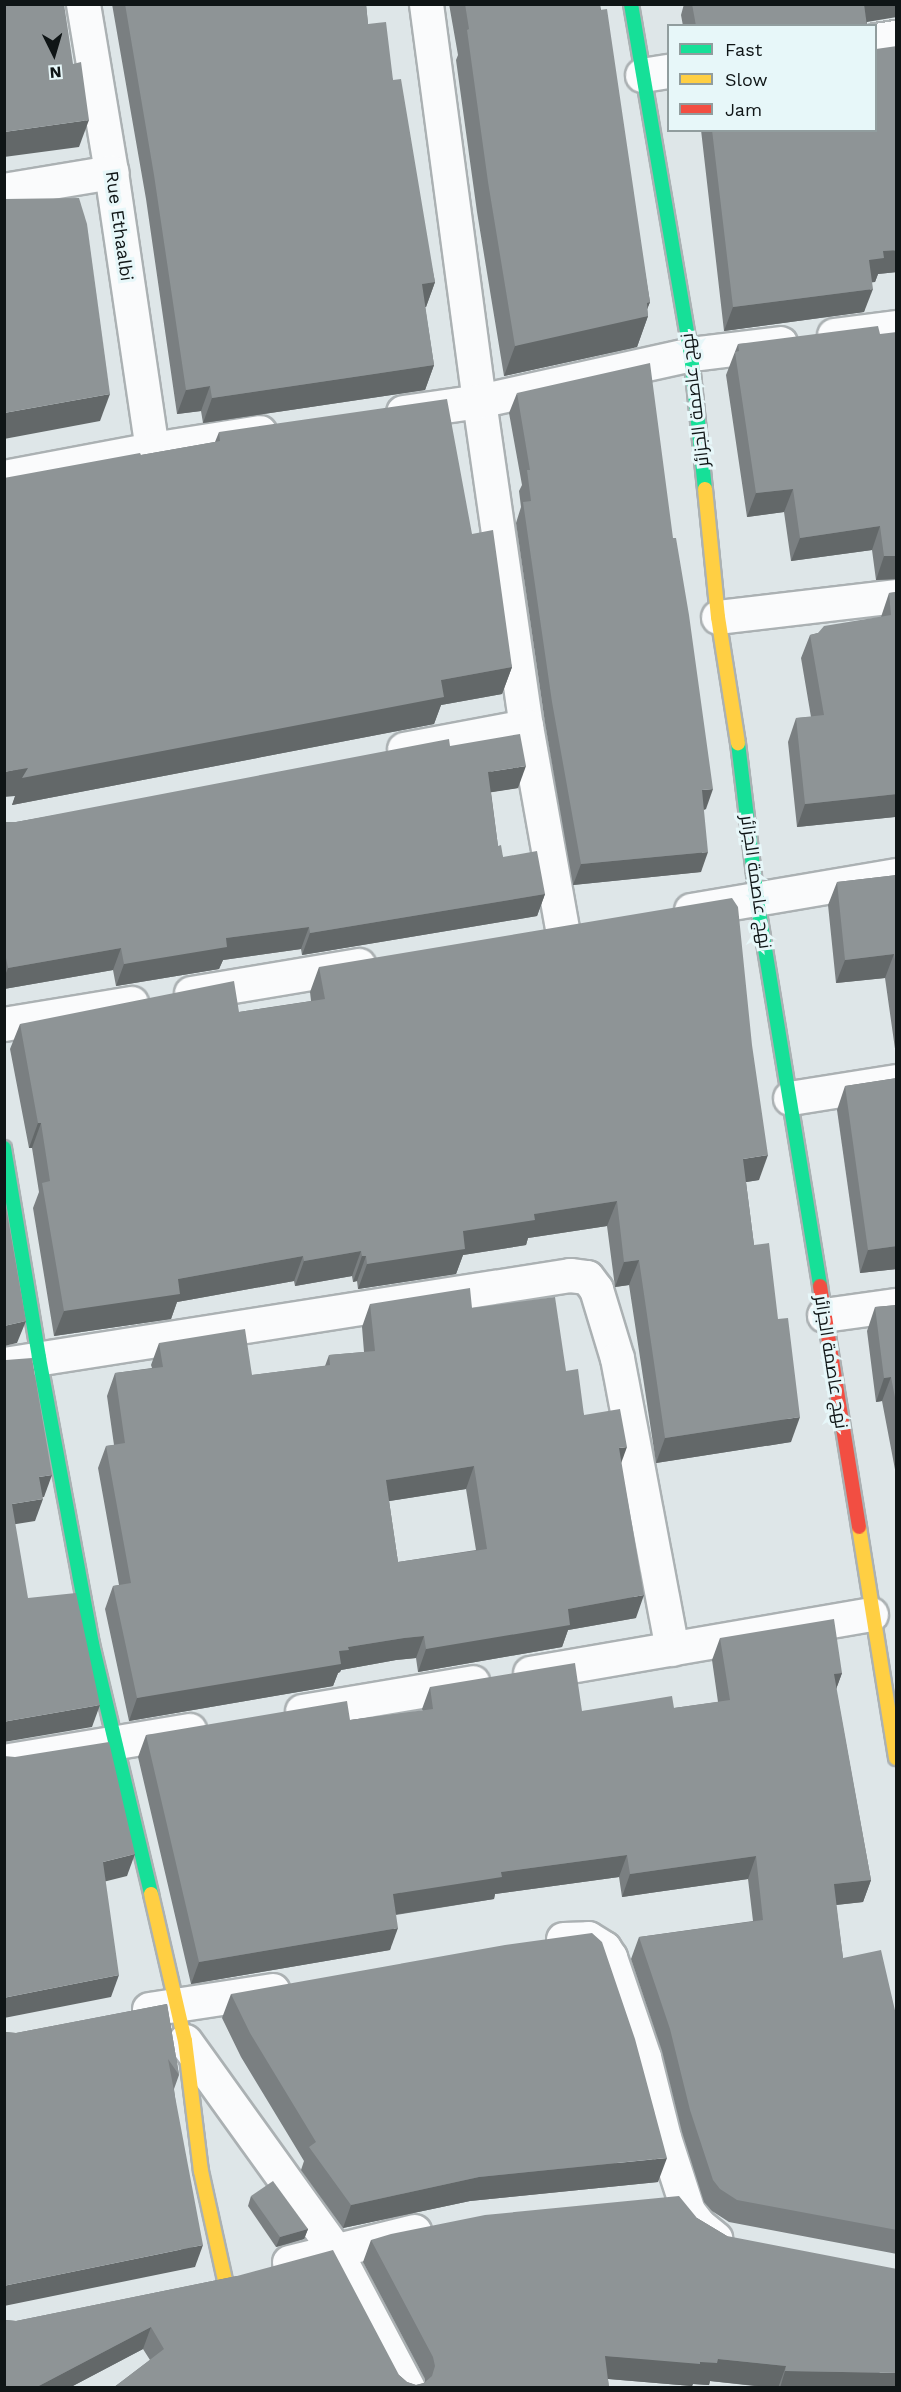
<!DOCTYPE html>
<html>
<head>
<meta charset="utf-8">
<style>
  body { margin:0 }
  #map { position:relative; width:901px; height:2392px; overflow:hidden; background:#dee6e8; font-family:"Work Sans",Cairo,sans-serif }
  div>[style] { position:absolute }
  .roads { filter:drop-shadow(2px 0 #abb1b3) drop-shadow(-2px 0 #abb1b3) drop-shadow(0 2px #abb1b3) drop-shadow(0 -2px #abb1b3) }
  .street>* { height:33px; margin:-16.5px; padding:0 16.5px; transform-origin:16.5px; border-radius:16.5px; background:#fafbfc }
  .fast>* { height:14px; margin:-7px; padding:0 7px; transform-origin:7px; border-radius:7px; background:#16e098 }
  .slow>* { height:14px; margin:-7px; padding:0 7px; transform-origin:7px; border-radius:7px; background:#ffcf43 }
  .jam>* { height:14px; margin:-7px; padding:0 7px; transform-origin:7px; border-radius:7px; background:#f24e42 }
  .wall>* { inset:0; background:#7a7f81 }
  .shaded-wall>* { inset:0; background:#636869 }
  .building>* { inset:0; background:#8e9496 }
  span { translate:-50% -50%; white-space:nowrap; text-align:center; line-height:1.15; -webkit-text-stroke:6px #e7f7f9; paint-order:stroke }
  .street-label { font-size:18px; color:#0f1516 }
  .frame { position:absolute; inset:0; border:6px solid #0f1516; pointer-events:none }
  .legend { position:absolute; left:667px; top:24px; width:210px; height:108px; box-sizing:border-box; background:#e7f7f9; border:2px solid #919d9e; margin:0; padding:8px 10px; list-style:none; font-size:18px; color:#0f1516 }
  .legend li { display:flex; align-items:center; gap:12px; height:30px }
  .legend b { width:30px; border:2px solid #919d9e }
  .north { position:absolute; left:24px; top:24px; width:60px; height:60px; -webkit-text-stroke:4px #e7f7f9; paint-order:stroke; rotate:175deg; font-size:16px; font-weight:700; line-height:24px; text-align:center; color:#0f1516 }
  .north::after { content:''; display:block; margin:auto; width:21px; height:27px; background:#0f1516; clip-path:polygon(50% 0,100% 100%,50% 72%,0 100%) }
</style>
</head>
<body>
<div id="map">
  <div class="roads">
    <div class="street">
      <div style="left:83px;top:4px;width:170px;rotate:80.5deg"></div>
      <div style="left:111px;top:172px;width:280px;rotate:81.6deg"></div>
      <div style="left:426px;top:4px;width:401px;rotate:82.4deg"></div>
      <div style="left:479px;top:401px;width:328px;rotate:81.8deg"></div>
      <div style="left:526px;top:726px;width:206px;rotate:79.9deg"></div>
      <div style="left:876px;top:40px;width:20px;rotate:-9deg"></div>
      <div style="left:642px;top:75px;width:26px;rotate:-9deg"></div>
      <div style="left:4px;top:190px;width:109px;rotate:-9.5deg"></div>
      <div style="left:834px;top:335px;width:63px;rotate:-7.4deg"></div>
      <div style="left:403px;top:412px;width:77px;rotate:-8.2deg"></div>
      <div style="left:479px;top:401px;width:217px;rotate:-12.5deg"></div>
      <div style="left:691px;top:354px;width:90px;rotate:-7deg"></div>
      <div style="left:4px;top:477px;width:151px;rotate:-10.7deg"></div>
      <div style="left:152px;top:449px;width:109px;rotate:-8.9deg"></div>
      <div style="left:718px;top:617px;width:179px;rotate:-6.7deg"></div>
      <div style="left:404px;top:749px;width:124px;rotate:-10.7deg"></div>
      <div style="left:691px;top:910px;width:208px;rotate:-9.7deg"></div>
      <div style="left:191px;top:993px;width:170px;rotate:-9.5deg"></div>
      <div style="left:4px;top:1024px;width:129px;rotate:-9.4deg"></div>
      <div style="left:790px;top:1098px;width:107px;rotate:-9.1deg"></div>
      <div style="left:824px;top:1315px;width:73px;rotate:-7.9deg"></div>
      <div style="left:4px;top:1364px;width:573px;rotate:-8.94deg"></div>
      <div style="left:570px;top:1275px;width:17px;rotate:7deg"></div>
      <div style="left:587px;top:1277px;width:15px;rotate:53deg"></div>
      <div style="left:596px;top:1289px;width:72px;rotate:73.1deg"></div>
      <div style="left:617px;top:1358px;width:296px;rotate:79.3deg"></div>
      <div style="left:530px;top:1673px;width:346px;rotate:-9.8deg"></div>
      <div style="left:302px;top:1711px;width:173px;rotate:-9.6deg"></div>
      <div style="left:4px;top:1761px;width:188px;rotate:-9.5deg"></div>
      <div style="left:563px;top:1939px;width:25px;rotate:-2deg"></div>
      <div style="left:588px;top:1938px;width:19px;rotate:32deg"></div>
      <div style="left:604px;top:1948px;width:11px;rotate:56deg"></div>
      <div style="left:610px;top:1957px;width:106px;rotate:71.2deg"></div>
      <div style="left:644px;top:2057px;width:82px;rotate:76deg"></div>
      <div style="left:664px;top:2137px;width:78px;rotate:72deg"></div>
      <div style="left:688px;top:2211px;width:18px;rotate:52deg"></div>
      <div style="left:699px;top:2225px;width:21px;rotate:39deg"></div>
      <div style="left:149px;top:2009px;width:125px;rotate:-8.7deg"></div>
      <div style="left:185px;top:2041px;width:257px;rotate:54.3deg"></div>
      <div style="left:335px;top:2250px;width:156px;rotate:62.1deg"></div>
      <div style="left:289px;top:2262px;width:129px;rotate:-13.9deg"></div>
    </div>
    <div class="fast">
      <div style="left:631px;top:4px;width:355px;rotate:80.3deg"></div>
      <div style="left:691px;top:354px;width:136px;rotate:84.1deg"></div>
      <div style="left:738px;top:743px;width:158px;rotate:83.1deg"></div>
      <div style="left:757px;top:900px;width:391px;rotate:80.7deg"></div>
      <div style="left:4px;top:1148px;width:213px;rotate:80.5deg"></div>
      <div style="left:39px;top:1358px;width:291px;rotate:79.5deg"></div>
      <div style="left:92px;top:1644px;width:257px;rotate:76.7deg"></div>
    </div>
    <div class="slow">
      <div style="left:705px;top:489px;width:129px;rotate:84.2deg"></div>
      <div style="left:718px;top:617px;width:128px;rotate:81deg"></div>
      <div style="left:859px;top:1527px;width:234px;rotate:80.9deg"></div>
      <div style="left:151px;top:1894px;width:151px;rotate:77deg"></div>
      <div style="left:185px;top:2041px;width:131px;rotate:83deg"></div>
      <div style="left:201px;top:2171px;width:112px;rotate:77.6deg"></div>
    </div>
    <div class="jam">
      <div style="left:820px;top:1286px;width:244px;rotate:80.8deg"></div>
    </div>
  </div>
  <div class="wall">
    <div style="clip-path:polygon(112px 4px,366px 4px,368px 24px,393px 80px,435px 282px,426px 307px,425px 307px,434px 365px,425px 390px,203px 423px,201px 411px,177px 414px,146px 199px)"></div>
    <div style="clip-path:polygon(449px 4px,600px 4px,650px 302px,647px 309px,648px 316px,637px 347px,504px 376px,477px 212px,456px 60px,458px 55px)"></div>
    <div style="clip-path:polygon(684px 4px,897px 4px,867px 22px,867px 26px,683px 26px,681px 15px)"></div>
    <div style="clip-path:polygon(701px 130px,876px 130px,897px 272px,878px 274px,875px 282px,872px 282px,864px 312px,724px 331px)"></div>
    <div style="clip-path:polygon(880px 334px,897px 579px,876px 580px,872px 550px,791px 561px,784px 512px,747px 517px,726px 375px,738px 344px)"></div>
    <div style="clip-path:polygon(517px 393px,706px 809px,704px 810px,701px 872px,573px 885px,545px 723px,516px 523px,521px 507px,519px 491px,522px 485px,509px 413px)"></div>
    <div style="clip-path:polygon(219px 432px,472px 534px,512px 667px,502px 694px,441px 705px,434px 724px,12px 805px,141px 455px,215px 442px)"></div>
    <div style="clip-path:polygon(897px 592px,897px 832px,895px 817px,797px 827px,788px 742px,796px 718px,811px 717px,801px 658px,810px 635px,881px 617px,889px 593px)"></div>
    <div style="clip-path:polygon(450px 746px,518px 788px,491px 792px,498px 846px,503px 857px,545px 894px,537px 916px,302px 955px,301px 949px,223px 960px,219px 969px,116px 986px,113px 970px,4px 989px,4px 821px,6px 822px,16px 822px)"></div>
    <div style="clip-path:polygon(897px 875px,897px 1063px,885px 978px,836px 983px,828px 905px,837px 882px)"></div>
    <div style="clip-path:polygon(319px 967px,759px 1180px,746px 1182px,754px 1245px,791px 1442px,656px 1463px,629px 1285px,615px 1287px,607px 1226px,528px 1238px,526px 1245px,463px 1255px,456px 1274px,358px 1289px,357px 1281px,353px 1282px,352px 1276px,295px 1286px,294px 1281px,177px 1302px,171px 1319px,54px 1336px,33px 1208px,39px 1192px,32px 1148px,29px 1148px,10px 1049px,20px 1024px,239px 1012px,311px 1001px,310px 992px)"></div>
    <div style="clip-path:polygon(897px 1078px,897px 1269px,860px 1273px,837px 1110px,845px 1086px)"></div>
    <div style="clip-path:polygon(evenodd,370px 1304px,472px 1308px,566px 1371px,584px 1415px,621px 1463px,636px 1618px,568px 1630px,562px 1647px,418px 1672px,416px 1658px,396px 1660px,341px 1670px,340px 1672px,338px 1673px,333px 1686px,129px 1721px,105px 1609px,113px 1586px,119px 1585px,98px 1468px,106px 1446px,114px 1445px,107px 1396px,115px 1373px,152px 1368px,151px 1365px,159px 1343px,252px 1375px,325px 1366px,329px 1355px,364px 1352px,362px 1327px,370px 1304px,466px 1489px,476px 1550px,398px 1562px,389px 1501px,466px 1489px)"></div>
    <div style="clip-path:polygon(897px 1305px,897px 1480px,882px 1401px,876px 1402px,867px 1331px,875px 1307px)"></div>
    <div style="clip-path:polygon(720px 1638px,842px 1673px,836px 1689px,871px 1880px,863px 1902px,836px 1905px,843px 1958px,897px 2019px,897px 2254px,729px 2222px,712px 2211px,704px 2202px,682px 2132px,662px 2051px,631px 1959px,639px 1937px,753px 1921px,748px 1879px,622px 1897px,619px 1877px,495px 1894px,494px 1899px,396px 1915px,390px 1950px,191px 1984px,138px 1757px,146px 1735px,350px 1720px,423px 1711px,422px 1709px,430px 1687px,582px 1711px,674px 1708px,718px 1702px,712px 1660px)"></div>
    <div style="clip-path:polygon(231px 1994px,658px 2182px,470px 2201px,343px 2228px,301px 2170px,304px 2161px,241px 2057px,222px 2018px)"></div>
    <div style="clip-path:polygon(167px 2004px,179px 2075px,174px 2089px,195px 2267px,5px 2032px,16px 2033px)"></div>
    <div style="clip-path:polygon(251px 2196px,308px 2229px,304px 2239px,276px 2247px,248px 2206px)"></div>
    <div style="clip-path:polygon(697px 2218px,727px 2236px,897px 2388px,772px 2388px,710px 2381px,709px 2385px,693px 2384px,692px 2386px,608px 2379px,609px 2388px,113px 2388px,150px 2360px,143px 2349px,69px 2388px,4px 2388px,6px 2320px,16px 2321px,237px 2276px,399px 2375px,407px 2382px,416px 2385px,424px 2383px,425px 2382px,425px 2379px,363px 2262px,371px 2240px)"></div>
  </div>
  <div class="shaded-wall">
    <div style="clip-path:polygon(862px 4px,897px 4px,897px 17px,855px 24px)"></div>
    <div style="clip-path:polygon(89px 120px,79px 147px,4px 157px,4px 132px)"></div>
    <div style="clip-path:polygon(897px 250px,897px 272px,878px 274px,875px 282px,860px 284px,869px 260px,883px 251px)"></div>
    <div style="clip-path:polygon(435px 282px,426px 307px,413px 309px,422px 284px)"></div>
    <div style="clip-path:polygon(873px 289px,864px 312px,724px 331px,733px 307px)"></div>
    <div style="clip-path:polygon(650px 302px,644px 317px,648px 316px,637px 347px,504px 376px,515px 346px)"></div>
    <div style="clip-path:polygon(434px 365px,425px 390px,203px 423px,212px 398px)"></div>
    <div style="clip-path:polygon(210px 386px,201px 411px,177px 414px,186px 390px)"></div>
    <div style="clip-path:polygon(110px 394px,100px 421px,4px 439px,4px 413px)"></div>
    <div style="clip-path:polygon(793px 489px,784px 512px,747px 517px,756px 493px)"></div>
    <div style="clip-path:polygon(880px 526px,872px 550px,791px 561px,800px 538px)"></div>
    <div style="clip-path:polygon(884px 556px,897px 556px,897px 579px,876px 580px)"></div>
    <div style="clip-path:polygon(512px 667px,502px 694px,441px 705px,434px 724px,12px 805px,15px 796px,4px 797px,4px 772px,441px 680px)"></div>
    <div style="clip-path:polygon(526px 766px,518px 788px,480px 794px,488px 772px)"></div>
    <div style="clip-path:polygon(713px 789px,706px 809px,694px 811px,702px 790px)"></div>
    <div style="clip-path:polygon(897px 794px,897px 811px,895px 817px,797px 827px,805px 804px)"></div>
    <div style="clip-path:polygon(708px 852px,701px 872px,573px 885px,581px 864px)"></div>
    <div style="clip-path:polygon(545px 894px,537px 916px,302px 955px,310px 933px)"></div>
    <div style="clip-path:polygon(309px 927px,301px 949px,223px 960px,219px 969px,116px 986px,124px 964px,226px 938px)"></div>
    <div style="clip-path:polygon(121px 948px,113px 970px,4px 989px,4px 978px,8px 968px)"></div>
    <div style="clip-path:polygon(894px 954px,885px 978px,836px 983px,845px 960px)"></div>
    <div style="clip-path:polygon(38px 1123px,41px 1123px,32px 1148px,29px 1148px)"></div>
    <div style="clip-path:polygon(768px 1155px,759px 1180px,734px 1184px,743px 1159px)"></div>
    <div style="clip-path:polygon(617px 1201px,607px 1226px,528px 1238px,526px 1245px,463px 1255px,456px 1274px,358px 1289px,367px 1264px,463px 1231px,534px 1214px)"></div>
    <div style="clip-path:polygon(897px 1246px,897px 1269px,860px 1273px,868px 1250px)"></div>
    <div style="clip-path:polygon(361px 1251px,352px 1276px,295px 1286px,304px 1261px)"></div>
    <div style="clip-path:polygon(303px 1256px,294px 1281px,177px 1302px,171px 1319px,54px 1336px,64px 1311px,178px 1279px)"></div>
    <div style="clip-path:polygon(362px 1256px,366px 1256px,357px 1281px,353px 1282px)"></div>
    <div style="clip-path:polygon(639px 1260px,629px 1285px,615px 1287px,624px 1262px)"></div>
    <div style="clip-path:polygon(26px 1321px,17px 1343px,4px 1346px,4px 1326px)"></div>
    <div style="clip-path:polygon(891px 1377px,882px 1401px,876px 1402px,884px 1378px)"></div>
    <div style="clip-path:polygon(800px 1417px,791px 1442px,656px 1463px,665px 1438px)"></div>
    <div style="clip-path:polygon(627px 1447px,619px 1469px,619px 1448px)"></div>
    <div style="clip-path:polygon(474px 1466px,466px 1489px,377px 1503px,386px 1480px)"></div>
    <div style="clip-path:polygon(52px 1475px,44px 1497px,31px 1499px,39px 1477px)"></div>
    <div style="clip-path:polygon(43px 1499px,35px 1521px,4px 1526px,12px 1504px)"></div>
    <div style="clip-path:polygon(644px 1595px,636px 1618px,568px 1630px,562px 1647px,418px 1672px,426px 1649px,568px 1609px)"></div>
    <div style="clip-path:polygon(424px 1636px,416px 1658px,396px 1660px,341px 1670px,340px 1672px,338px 1673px,333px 1686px,129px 1721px,137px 1698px,339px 1651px,348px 1647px,404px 1638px)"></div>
    <div style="clip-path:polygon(842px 1673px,834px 1695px,834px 1674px)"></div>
    <div style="clip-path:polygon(100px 1705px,92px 1727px,4px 1742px,4px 1722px,8px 1721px)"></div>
    <div style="clip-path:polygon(135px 1854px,127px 1876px,95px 1884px,103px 1862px)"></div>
    <div style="clip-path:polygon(627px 1855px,619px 1877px,495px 1894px,494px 1899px,385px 1916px,393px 1894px,501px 1872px)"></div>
    <div style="clip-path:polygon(756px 1856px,748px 1879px,622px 1897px,630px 1874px)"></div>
    <div style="clip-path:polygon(871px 1880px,863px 1902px,826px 1906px,834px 1884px)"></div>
    <div style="clip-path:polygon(398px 1928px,390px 1950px,191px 1984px,199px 1962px)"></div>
    <div style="clip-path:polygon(119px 1975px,111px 1997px,4px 2018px,4px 1998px,8px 1997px)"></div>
    <div style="clip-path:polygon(667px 2158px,658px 2182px,470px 2201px,343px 2228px,351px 2205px,479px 2177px)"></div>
    <div style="clip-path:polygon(308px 2229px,304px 2239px,276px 2247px,280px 2237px)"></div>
    <div style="clip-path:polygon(203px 2245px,195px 2267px,4px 2306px,4px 2286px,8px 2285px)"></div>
    <div style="clip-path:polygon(151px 2327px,143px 2349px,69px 2388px,35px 2388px)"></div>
    <div style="clip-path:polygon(605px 2356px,700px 2362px,718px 2359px,786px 2366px,778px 2388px,710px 2381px,709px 2385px,693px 2384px,692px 2386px,597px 2378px)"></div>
    <div style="clip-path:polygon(785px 2371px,897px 2373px,897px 2388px,780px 2388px)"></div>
  </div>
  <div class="building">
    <div style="clip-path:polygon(4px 4px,64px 4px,73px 64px,81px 62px,89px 120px,4px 132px)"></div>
    <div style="clip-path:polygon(125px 4px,366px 4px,368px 24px,386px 22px,393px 80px,401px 79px,435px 282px,422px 284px,434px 365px,212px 398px,210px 386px,186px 390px,154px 175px)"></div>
    <div style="clip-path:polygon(465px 4px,600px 4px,600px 10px,607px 9px,650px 302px,647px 303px,648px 316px,515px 346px,488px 182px,467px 30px,469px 29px)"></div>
    <div style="clip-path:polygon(692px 4px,864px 4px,867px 26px,696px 26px)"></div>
    <div style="clip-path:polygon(897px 46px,897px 250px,883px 251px,884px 258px,869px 260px,873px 289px,733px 307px,712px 130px,876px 130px,876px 49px)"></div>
    <div style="clip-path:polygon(79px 198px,87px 224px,110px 394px,4px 413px,4px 199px)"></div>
    <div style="clip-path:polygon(878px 326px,880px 334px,897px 332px,897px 556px,884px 556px,880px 526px,800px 538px,793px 489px,756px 493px,735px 352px,739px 351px,738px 344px)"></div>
    <div style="clip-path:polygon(650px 363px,673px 538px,676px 538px,689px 615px,713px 789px,702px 790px,708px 852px,581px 864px,552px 702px,523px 502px,531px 501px,527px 470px,530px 470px,517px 393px)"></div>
    <div style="clip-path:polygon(447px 399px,472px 534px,493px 530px,512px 667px,441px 680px,444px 697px,22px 778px,28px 768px,4px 772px,4px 478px,140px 453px,141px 455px,220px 441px,219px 432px)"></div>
    <div style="clip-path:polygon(897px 592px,897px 794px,805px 804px,796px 718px,824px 715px,810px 635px,818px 633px,824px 626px,891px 615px,889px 593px)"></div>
    <div style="clip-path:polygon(520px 734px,526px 766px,488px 772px,498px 846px,501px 845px,503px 857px,537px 851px,545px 894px,310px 933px,309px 927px,226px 938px,227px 947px,124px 964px,121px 948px,8px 968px,4px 948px,4px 821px,6px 822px,16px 822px,449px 739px,450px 746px)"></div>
    <div style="clip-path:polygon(897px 875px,897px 975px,894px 954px,845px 960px,837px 882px)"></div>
    <div style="clip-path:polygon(732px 898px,738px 907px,752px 1045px,768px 1155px,743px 1159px,754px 1245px,769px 1243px,778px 1319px,788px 1318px,800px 1417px,665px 1438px,639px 1260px,624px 1262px,617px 1201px,534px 1214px,535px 1220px,463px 1231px,465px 1249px,367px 1264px,366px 1256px,362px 1256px,361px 1251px,304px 1261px,303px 1256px,178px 1279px,180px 1294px,64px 1311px,42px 1183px,50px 1181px,41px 1123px,38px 1123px,20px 1024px,234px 981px,239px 1012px,325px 999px,319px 967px)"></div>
    <div style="clip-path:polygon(897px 1078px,897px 1246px,868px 1250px,845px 1086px)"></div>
    <div style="clip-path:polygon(4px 1195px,26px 1321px,4px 1326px)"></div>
    <div style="clip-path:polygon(evenodd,470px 1288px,472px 1308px,555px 1297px,566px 1371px,578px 1369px,584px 1415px,620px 1409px,627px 1447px,619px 1448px,644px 1595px,568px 1609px,570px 1625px,426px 1649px,424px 1636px,404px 1638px,348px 1647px,349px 1650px,339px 1651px,341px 1664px,137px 1698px,113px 1586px,131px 1583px,106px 1446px,125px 1443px,115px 1373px,163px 1367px,159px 1343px,245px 1329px,252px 1375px,330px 1365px,329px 1355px,375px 1351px,370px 1304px,470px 1288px,474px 1466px,487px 1549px,398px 1562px,386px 1480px,474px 1466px)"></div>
    <div style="clip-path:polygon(897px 1305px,897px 1408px,891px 1377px,884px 1378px,875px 1307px)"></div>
    <div style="clip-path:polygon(32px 1358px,52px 1475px,39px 1477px,43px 1499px,12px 1504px,28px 1598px,76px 1593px,100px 1705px,8px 1721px,4px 1722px,4px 1359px,6px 1360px)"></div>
    <div style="clip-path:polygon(834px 1619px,842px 1673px,834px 1674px,871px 1880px,834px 1884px,843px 1958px,881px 1950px,897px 2019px,897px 2230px,737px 2200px,720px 2189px,713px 2180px,690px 2110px,670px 2029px,639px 1937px,763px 1920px,756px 1856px,630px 1874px,627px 1855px,501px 1872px,502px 1877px,393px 1894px,398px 1928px,199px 1962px,146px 1735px,347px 1701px,350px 1720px,433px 1709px,430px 1687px,575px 1663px,582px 1711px,672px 1696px,674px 1708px,730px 1700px,720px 1638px)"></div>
    <div style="clip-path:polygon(109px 1742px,135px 1854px,103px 1862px,119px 1975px,8px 1997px,4px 1998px,4px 1756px,15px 1757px)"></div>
    <div style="clip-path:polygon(592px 1933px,602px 1942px,635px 2039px,667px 2158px,479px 2177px,351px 2205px,309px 2147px,316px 2142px,250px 2033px,231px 1994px,505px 1945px)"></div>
    <div style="clip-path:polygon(167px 2004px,179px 2075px,168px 2059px,203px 2245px,8px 2285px,4px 2286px,4px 2032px,16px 2033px)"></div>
    <div style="clip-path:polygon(273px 2181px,308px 2229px,280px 2237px,251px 2196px)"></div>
    <div style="clip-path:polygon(679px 2196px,697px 2218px,727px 2236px,897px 2269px,897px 2373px,785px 2371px,786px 2366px,718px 2359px,717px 2363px,700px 2362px,700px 2364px,605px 2356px,609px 2388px,113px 2388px,164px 2349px,151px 2327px,35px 2388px,4px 2388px,4px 2320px,16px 2321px,237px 2276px,333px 2250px,399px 2375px,407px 2382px,416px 2385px,424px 2383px,432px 2376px,435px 2366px,433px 2357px,371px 2240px,391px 2234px,485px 2215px)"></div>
  </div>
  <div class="street-label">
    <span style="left:119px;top:226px;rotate:82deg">Rue Ethaalbi</span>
    <span style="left:695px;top:400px;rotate:-97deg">نهج عاصمة الجزائر</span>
    <span style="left:756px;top:882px;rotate:82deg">نهج عاصمة الجزائر</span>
    <span style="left:831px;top:1362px;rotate:81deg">نهج عاصمة الجزائر</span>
  </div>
  <div class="frame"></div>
  <ul class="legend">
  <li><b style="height:8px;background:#16e098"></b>Fast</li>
  <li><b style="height:8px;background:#ffcf43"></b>Slow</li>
  <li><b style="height:8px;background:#f24e42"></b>Jam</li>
  </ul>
  <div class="north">N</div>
</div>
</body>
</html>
